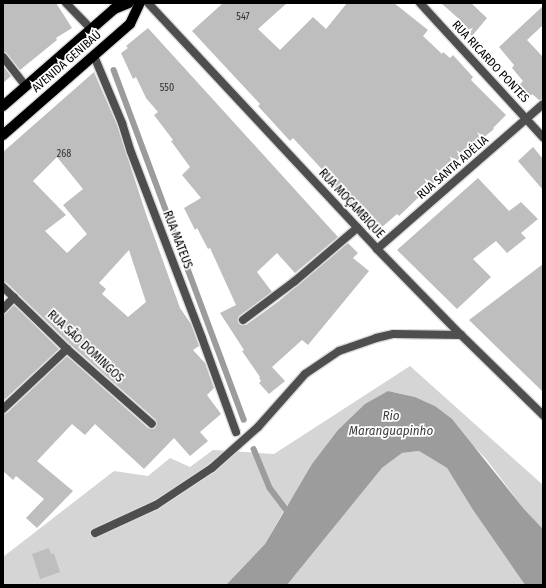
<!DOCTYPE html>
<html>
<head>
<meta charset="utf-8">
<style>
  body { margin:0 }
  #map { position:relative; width:546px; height:588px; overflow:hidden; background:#fff; font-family:"Fira Sans Condensed",sans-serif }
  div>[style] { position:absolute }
  .green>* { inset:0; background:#d5d5d5 }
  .water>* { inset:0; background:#9c9c9c }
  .stream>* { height:5.5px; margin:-2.75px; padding:0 2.75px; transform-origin:2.75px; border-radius:2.75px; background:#9c9c9c }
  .building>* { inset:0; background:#bebebe }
  .roads { filter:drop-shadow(1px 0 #dbdbdb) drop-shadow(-1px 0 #dbdbdb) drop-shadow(0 1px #dbdbdb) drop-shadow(0 -1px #dbdbdb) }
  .street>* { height:8px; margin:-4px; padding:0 4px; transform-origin:4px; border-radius:4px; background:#4e4e4e }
  .primary>* { height:10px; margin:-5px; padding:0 5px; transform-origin:5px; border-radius:5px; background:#000 }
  span { translate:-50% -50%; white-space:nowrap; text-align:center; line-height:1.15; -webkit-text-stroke:3.5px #fff; paint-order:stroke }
  .number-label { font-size:10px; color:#303030 }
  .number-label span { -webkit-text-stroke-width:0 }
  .street-label { font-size:12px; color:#000 }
  .water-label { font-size:13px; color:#3d3d3d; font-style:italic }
  .frame { position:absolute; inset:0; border:4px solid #000; pointer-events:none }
</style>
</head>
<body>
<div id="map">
  <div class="green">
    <div style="clip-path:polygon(410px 366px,543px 485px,543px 529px,524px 509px,486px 459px,435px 406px,415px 397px,388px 391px,286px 507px,265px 544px,226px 585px,3px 585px,3px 557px,114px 471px,148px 476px,170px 458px,190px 467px,213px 450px,274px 454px)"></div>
    <div style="clip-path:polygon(419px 451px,447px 468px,473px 510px,525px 585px,287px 585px,382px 468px,402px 453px)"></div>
  </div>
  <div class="water">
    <div style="clip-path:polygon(388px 391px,415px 397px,435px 406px,452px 419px,524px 509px,543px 529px,543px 585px,525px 585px,473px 510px,447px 468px,419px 451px,402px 453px,382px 468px,287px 585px,226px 585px,265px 544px,312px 464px,338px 430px,365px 404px)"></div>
  </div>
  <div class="stream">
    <div style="left:114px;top:70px;width:373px;rotate:69.6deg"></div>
    <div style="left:254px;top:449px;width:42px;rotate:67.7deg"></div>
    <div style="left:270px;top:488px;width:31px;rotate:53deg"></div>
  </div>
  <div class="building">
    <div style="clip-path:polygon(3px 3px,56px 3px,72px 28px,56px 38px,57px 40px,20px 70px,7px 54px,3px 52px)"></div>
    <div style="clip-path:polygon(223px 3px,287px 3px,258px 29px,280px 50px,313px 17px,326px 29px,347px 3px,394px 3px,428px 30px,423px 36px,442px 54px,443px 52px,450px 58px,453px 55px,473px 77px,471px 80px,506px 115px,493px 128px,494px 129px,466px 152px,399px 216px,397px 214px,381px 228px,371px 226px,328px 180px,330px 178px,293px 138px,290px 141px,258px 106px,260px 104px,192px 31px)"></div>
    <div style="clip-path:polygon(441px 3px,471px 3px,487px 18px,472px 36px,458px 21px,459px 19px)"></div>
    <div style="clip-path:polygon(543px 6px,543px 25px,527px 40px,543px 57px,543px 99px,539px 100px,532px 94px,530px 96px,519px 85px,523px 81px,512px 68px,514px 65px,499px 47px)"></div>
    <div style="clip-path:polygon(148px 28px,338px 237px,295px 273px,277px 253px,257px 272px,272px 292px,239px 316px,238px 320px,239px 324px,246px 325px,279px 301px,348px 243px,358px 253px,353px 258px,369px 271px,308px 345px,302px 340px,272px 367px,285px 381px,269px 394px,259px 383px,261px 381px,259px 378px,260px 377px,242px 351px,244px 350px,220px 313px,236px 305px,210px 248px,208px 249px,197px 228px,195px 230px,184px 208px,201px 198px,182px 175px,190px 167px,171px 141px,173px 140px,154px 115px,158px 112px,146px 98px,136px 77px,133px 79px,121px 53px,128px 48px,126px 46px)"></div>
    <div style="clip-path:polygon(3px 66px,11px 76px,3px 83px)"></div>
    <div style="clip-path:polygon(evenodd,94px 72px,117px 125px,146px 214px,180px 308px,191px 324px,199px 346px,193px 350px,205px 363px,214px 388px,207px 395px,221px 414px,200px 432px,208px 441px,190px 456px,174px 438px,144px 469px,95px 424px,85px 435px,72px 424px,37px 461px,73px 491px,37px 528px,26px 518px,44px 499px,16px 476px,13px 480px,3px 471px,3px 414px,7px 413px,67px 356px,148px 428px,154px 429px,157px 425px,156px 420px,71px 345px,7px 283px,3px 282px,3px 152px,94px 72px,57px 157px,83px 189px,63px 205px,87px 234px,67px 253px,45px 231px,66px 215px,33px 181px,57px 157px,94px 72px,129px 250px,146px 302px,128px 317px,102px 294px,106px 289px,99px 283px,129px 250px)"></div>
    <div style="clip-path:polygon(533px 147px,543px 159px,543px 190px,518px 161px)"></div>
    <div style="clip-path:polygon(478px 178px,509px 211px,521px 202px,538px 219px,521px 233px,526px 238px,507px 253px,496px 241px,473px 259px,491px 277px,457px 309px,397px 250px)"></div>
    <div style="clip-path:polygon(543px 264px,543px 392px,469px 320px)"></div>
    <div style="clip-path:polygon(14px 305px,59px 349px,3px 401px,3px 314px)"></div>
    <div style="clip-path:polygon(49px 548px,51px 554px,54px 553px,60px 572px,40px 579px,32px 554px)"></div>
  </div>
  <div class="roads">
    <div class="street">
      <div style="left:66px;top:3px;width:36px;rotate:46deg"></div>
      <div style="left:148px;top:3px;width:336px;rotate:47deg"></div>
      <div style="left:377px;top:249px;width:120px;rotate:45.7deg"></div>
      <div style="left:461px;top:335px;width:115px;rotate:44.3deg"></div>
      <div style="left:420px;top:3px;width:182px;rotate:47.5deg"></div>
      <div style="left:94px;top:56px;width:73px;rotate:67.3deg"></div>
      <div style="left:122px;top:123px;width:30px;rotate:73deg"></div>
      <div style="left:131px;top:152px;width:199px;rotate:69.1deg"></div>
      <div style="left:202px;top:338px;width:100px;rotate:70.1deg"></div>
      <div style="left:3px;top:57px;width:37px;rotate:52deg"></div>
      <div style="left:377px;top:249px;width:220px;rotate:-41.1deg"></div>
      <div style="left:3px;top:287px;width:89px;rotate:44.1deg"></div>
      <div style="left:67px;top:349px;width:113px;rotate:41.4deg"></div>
      <div style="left:3px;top:309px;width:16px;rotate:-47deg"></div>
      <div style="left:243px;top:320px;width:65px;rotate:-36.9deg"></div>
      <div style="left:295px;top:281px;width:82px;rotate:-40.5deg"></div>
      <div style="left:3px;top:409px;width:88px;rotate:-43.2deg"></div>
      <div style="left:95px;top:533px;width:67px;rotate:-24.7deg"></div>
      <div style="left:156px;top:505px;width:67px;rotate:-33.5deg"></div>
      <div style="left:212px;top:468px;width:62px;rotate:-41.7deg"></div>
      <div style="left:258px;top:427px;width:71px;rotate:-48.4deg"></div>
      <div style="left:305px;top:374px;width:41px;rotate:-34.1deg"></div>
      <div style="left:339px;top:351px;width:39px;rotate:-19deg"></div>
      <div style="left:376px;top:338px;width:18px;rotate:-13deg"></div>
      <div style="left:394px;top:334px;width:67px;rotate:0.9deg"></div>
    </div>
    <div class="primary">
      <div style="left:3px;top:106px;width:147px;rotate:-41.1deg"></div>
      <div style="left:114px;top:9px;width:16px;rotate:-22deg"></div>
      <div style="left:3px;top:135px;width:169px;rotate:-41.2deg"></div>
      <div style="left:130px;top:24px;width:23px;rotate:-65deg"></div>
    </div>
  </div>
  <div class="number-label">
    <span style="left:243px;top:18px">547</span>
    <span style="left:167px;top:89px">550</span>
    <span style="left:64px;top:155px">268</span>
  </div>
  <div class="street-label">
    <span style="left:67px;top:62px;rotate:-41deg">AVENIDA GENIBAÚ</span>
    <span style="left:490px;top:62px;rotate:47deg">RUA RICARDO PONTES</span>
    <span style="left:453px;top:168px;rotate:-41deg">RUA SANTA ADÉLIA</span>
    <span style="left:351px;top:204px;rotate:47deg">RUA MOÇAMBIQUE</span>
    <span style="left:177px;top:240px;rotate:69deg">RUA MATEUS</span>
    <span style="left:85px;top:347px;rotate:43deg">RUA SÃO DOMINGOS</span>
  </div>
  <div class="water-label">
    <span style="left:391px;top:424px">Rio<br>Maranguapinho</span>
  </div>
  <div class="frame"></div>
</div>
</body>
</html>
